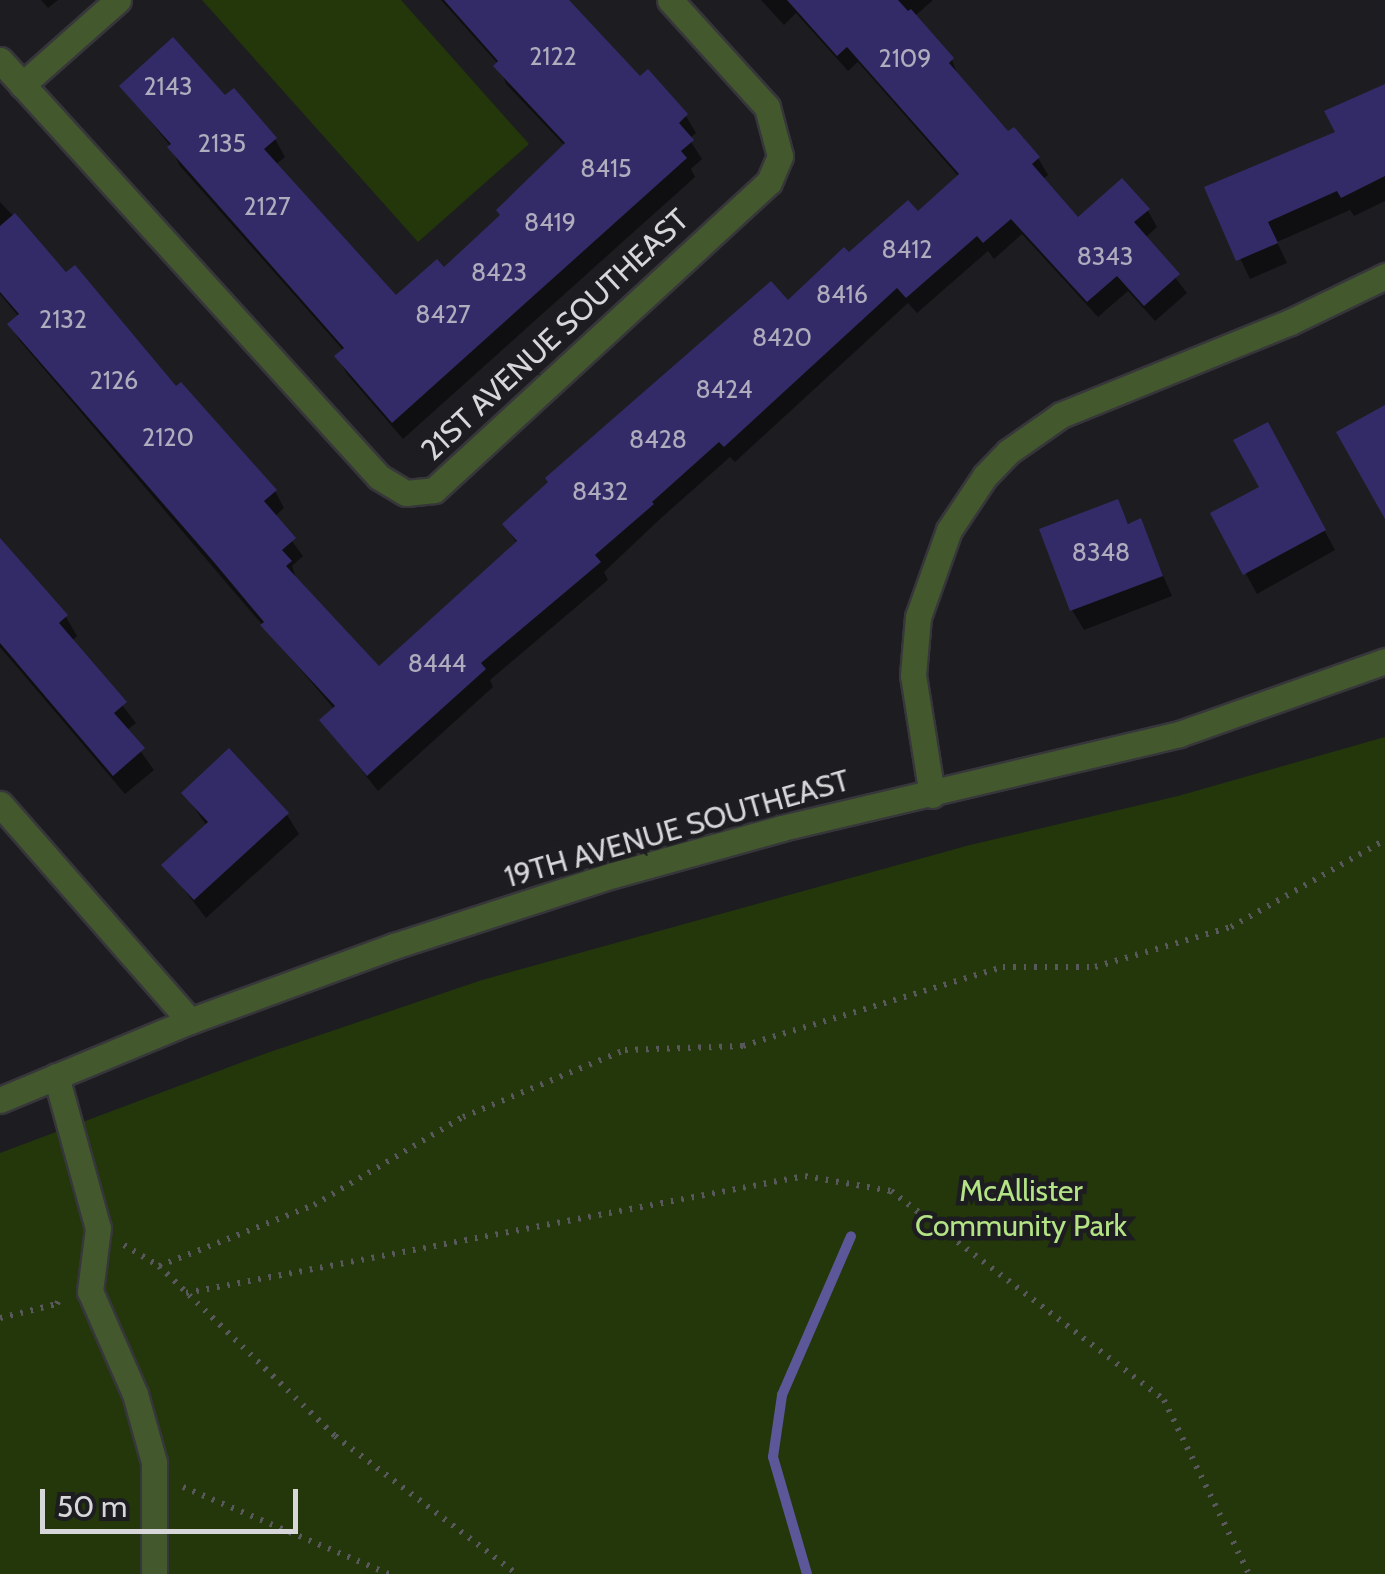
<!DOCTYPE html>
<html>
<head>
<meta charset="utf-8">
<style>
  body { margin:0 }
  #map { position:relative; width:1385px; height:1574px; overflow:hidden; background:#1d1d21; font-family:Cabin,sans-serif }
  div>[style] { position:absolute }
  .green>* { inset:0; background:#23370b }
  .shadow>* { inset:0; background:#0007 }
  .stream>* { height:10px; margin:-5px; padding:0 5px; transform-origin:5px; border-radius:5px; background:#5b5799 }
  .building>* { inset:0; background:#322b67 }
  .path>* { height:6px; margin-top:-3px; transform-origin:0; background:repeating-linear-gradient(90deg,#59595d 0 2.5px,transparent 0 10.5px) }
  .roads { filter:drop-shadow(2px 0 #37373b) drop-shadow(-2px 0 #37373b) drop-shadow(0 2px #37373b) drop-shadow(0 -2px #37373b) }
  .minor>* { height:25px; margin:-12.5px; padding:0 12.5px; transform-origin:12.5px; border-radius:12.5px; background:#43592d }
  span { translate:-50% -50%; white-space:nowrap; text-align:center; line-height:1.15; -webkit-text-stroke:9px #1d1d21; paint-order:stroke }
  .number-label { font-size:25px; color:#aeacbd }
  .number-label span { -webkit-text-stroke-width:0 }
  .street-label { font-size:30px; color:#d7d7da }
  .park-label { font-size:30px; color:#b3e384 }
  .scale { position:absolute; left:40px; top:1489px; width:258px; height:45px; box-sizing:border-box; border:5px solid #d7d7da; border-top:0; padding-left:12px; font-size:30px; line-height:35px; white-space:nowrap; color:#d7d7da; -webkit-text-stroke:8px #1d1d21; paint-order:stroke }
</style>
</head>
<body>
<div id="map">
  <div class="green">
    <div style="clip-path:polygon(202px 0,401px 0,529px 144px,418px 242px)"></div>
    <div style="clip-path:polygon(1385px 737px,1385px 1574px,0 1574px,0 1153px,267px 1053px,482px 980px,970px 845px,1178px 796px)"></div>
  </div>
  <div class="shadow">
    <div style="clip-path:polygon(41px 0,58px 0,48px 8px)"></div>
    <div style="clip-path:polygon(441px 0,566px 0,640px 79px,686px 116px,696px 133px,689px 139px,702px 159px,691px 169px,695px 177px,403px 439px,347px 374px,337px 356px,344px 351px,180px 166px,171px 147px,122px 86px,225px 99px,275px 139px,285px 157px,275px 165px,395px 299px,444px 270px,502px 217px,565px 146px,506px 84px,499px 65px)"></div>
    <div style="clip-path:polygon(761px 0,933px 0,915px 16px,952px 60px,959px 79px,1008px 135px,1038px 158px,1048px 175px,1042px 180px,1078px 221px,1148px 211px,1157px 227px,1145px 238px,1187px 293px,1155px 321px,1128px 291px,1098px 317px,1022px 234px,994px 259px,988px 251px,917px 313px,908px 303px,735px 462px,730px 457px,660px 519px,604px 572px,608px 580px,490px 680px,493px 687px,378px 791px,322px 721px,335px 710px,20px 341px,10px 325px,19px 317px,0 294px,0 202px,275px 491px,284px 508px,274px 517px,303px 556px,292px 566px,297px 581px,379px 669px,517px 544px,505px 524px,848px 255px,917px 214px,959px 177px,858px 62px,848px 71px,796px 13px,784px 25px)"></div>
    <div style="clip-path:polygon(1385px 87px,1385px 201px,1354px 216px,1350px 210px,1277px 242px,1287px 263px,1250px 279px,1207px 189px,1338px 133px)"></div>
    <div style="clip-path:polygon(1278px 445px,1335px 550px,1257px 594px,1213px 514px,1262px 488px)"></div>
    <div style="clip-path:polygon(1117px 502px,1130px 526px,1140px 522px,1172px 596px,1084px 630px,1072px 610px)"></div>
    <div style="clip-path:polygon(0 541px,66px 617px,77px 636px,72px 641px,136px 723px,126px 731px,154px 770px,125px 794px,0 647px)"></div>
    <div style="clip-path:polygon(229px 752px,287px 815px,299px 834px,206px 918px,165px 865px,207px 826px,184px 793px)"></div>
  </div>
  <div class="stream">
    <div style="left:807px;top:1574px;width:122px;rotate:-106.2deg"></div>
    <div style="left:773px;top:1457px;width:63px;rotate:-81.7deg"></div>
    <div style="left:782px;top:1395px;width:173px;rotate:-66.5deg"></div>
  </div>
  <div class="building">
    <div style="clip-path:polygon(444px 0,569px 0,640px 76px,648px 69px,688px 114px,679px 123px,694px 140px,681px 151px,687px 158px,392px 423px,334px 356px,344px 348px,167px 147px,171px 144px,119px 86px,173px 37px,225px 95px,234px 88px,277px 138px,264px 149px,396px 295px,437px 259px,444px 267px,500px 215px,496px 210px,565px 143px,493px 66px,498px 61px)"></div>
    <div style="clip-path:polygon(787px 0,898px 0,908px 11px,911px 9px,954px 58px,949px 63px,1008px 131px,1014px 127px,1040px 157px,1032px 164px,1078px 217px,1122px 178px,1150px 209px,1134px 222px,1180px 274px,1144px 306px,1117px 276px,1087px 302px,1011px 219px,983px 243px,977px 236px,906px 298px,897px 288px,724px 447px,719px 442px,652px 502px,654px 504px,595px 555px,601px 562px,481px 663px,486px 669px,367px 776px,319px 720px,335px 706px,260px 625px,264px 622px,213px 561px,7px 324px,19px 314px,0 292px,0 226px,15px 213px,66px 272px,75px 265px,176px 386px,181px 382px,277px 490px,264px 501px,296px 538px,282px 550px,292px 561px,286px 566px,379px 666px,517px 541px,502px 524px,548px 482px,545px 478px,771px 281px,788px 300px,844px 247px,849px 252px,908px 200px,918px 211px,959px 174px,847px 47px,837px 56px)"></div>
    <div style="clip-path:polygon(1385px 84px,1385px 176px,1341px 198px,1337px 191px,1268px 222px,1278px 243px,1236px 261px,1204px 187px,1335px 132px,1324px 111px)"></div>
    <div style="clip-path:polygon(1385px 405px,1385px 519px,1336px 432px)"></div>
    <div style="clip-path:polygon(1268px 422px,1326px 530px,1243px 575px,1210px 513px,1259px 487px,1233px 440px)"></div>
    <div style="clip-path:polygon(1118px 499px,1128px 524px,1141px 518px,1163px 576px,1070px 611px,1039px 529px)"></div>
    <div style="clip-path:polygon(0 538px,68px 615px,59px 623px,127px 702px,114px 713px,145px 748px,113px 776px,0 643px)"></div>
    <div style="clip-path:polygon(229px 748px,289px 813px,194px 900px,161px 865px,208px 822px,181px 793px)"></div>
  </div>
  <div class="path">
    <div style="left:124px;top:1245px;width:41px;rotate:31deg"></div>
    <div style="left:159px;top:1266px;width:245px;rotate:44deg"></div>
    <div style="left:335px;top:1436px;width:228px;rotate:37.2deg"></div>
    <div style="left:159px;top:1266px;width:167px;rotate:-21.5deg"></div>
    <div style="left:314px;top:1205px;width:173px;rotate:-30.6deg"></div>
    <div style="left:463px;top:1117px;width:175px;rotate:-22.5deg"></div>
    <div style="left:625px;top:1050px;width:118px;rotate:-1.9deg"></div>
    <div style="left:743px;top:1046px;width:272px;rotate:-16.9deg"></div>
    <div style="left:1003px;top:967px;width:92px"></div>
    <div style="left:1095px;top:967px;width:142px;rotate:-16.4deg"></div>
    <div style="left:1231px;top:927px;width:177px;rotate:-29.5deg"></div>
    <div style="left:186px;top:1293px;width:630px;rotate:-10.7deg"></div>
    <div style="left:805px;top:1176px;width:87px;rotate:9.9deg"></div>
    <div style="left:891px;top:1191px;width:344px;rotate:37.4deg"></div>
    <div style="left:1164px;top:1400px;width:194px;rotate:64deg"></div>
    <div style="left:0;top:1318px;width:59px;rotate:-13.8deg"></div>
    <div style="left:57px;top:1304px;width:9px;rotate:-63deg"></div>
    <div style="left:183px;top:1487px;width:224px;rotate:22.9deg"></div>
  </div>
  <div class="roads">
    <div class="minor">
      <div style="left:0;top:60px;width:563px;rotate:47.73deg"></div>
      <div style="left:379px;top:477px;width:31px;rotate:31deg"></div>
      <div style="left:406px;top:493px;width:28px;rotate:-6deg"></div>
      <div style="left:434px;top:490px;width:455px;rotate:-42.6deg"></div>
      <div style="left:769px;top:182px;width:28px;rotate:-67deg"></div>
      <div style="left:780px;top:156px;width:51px;rotate:-104.9deg"></div>
      <div style="left:767px;top:107px;width:144px;rotate:-132.2deg"></div>
      <div style="left:22px;top:85px;width:128px;rotate:-41.5deg"></div>
      <div style="left:932px;top:795px;width:121px;rotate:-99deg"></div>
      <div style="left:913px;top:675px;width:58px;rotate:-85.1deg"></div>
      <div style="left:918px;top:617px;width:92px;rotate:-70.4deg"></div>
      <div style="left:949px;top:530px;width:65px;rotate:-56.3deg"></div>
      <div style="left:985px;top:476px;width:33px;rotate:-46deg"></div>
      <div style="left:1008px;top:452px;width:65px;rotate:-34.9deg"></div>
      <div style="left:1061px;top:415px;width:247px;rotate:-22.1deg"></div>
      <div style="left:1290px;top:322px;width:106px;rotate:-25.8deg"></div>
      <div style="left:0;top:804px;width:288px;rotate:48.8deg"></div>
      <div style="left:56px;top:1076px;width:158px;rotate:74.6deg"></div>
      <div style="left:98px;top:1228px;width:64px;rotate:97.2deg"></div>
      <div style="left:90px;top:1291px;width:112px;rotate:66.4deg"></div>
      <div style="left:135px;top:1394px;width:71px;rotate:74.4deg"></div>
      <div style="left:154px;top:1462px;width:112px;rotate:90deg"></div>
      <div style="left:0;top:1100px;width:206px;rotate:-22.6deg"></div>
      <div style="left:190px;top:1021px;width:217px;rotate:-20.2deg"></div>
      <div style="left:394px;top:946px;width:230px;rotate:-18deg"></div>
      <div style="left:613px;top:875px;width:175px;rotate:-15.5deg"></div>
      <div style="left:782px;top:828px;width:408px;rotate:-13.3deg"></div>
      <div style="left:1179px;top:734px;width:219px;rotate:-19.5deg"></div>
    </div>
  </div>
  <div class="number-label">
    <span style="left:553px;top:56px">2122</span>
    <span style="left:905px;top:58px">2109</span>
    <span style="left:168px;top:86px">2143</span>
    <span style="left:222px;top:143px">2135</span>
    <span style="left:606px;top:168px">8415</span>
    <span style="left:267px;top:206px">2127</span>
    <span style="left:550px;top:222px">8419</span>
    <span style="left:907px;top:249px">8412</span>
    <span style="left:1105px;top:256px">8343</span>
    <span style="left:499px;top:272px">8423</span>
    <span style="left:842px;top:294px">8416</span>
    <span style="left:443px;top:314px">8427</span>
    <span style="left:63px;top:319px">2132</span>
    <span style="left:782px;top:337px">8420</span>
    <span style="left:114px;top:380px">2126</span>
    <span style="left:724px;top:389px">8424</span>
    <span style="left:168px;top:437px">2120</span>
    <span style="left:658px;top:439px">8428</span>
    <span style="left:600px;top:491px">8432</span>
    <span style="left:1101px;top:552px">8348</span>
    <span style="left:437px;top:663px">8444</span>
  </div>
  <div class="street-label">
    <span style="left:555px;top:335px;rotate:-43deg">21ST AVENUE SOUTHEAST</span>
    <span style="left:677px;top:829px;rotate:-16deg">19TH AVENUE SOUTHEAST</span>
  </div>
  <div class="park-label">
    <span style="left:1021px;top:1208px">McAllister<br>Community Park</span>
  </div>
  <div class="scale">50 m</div>
</div>
</body>
</html>
